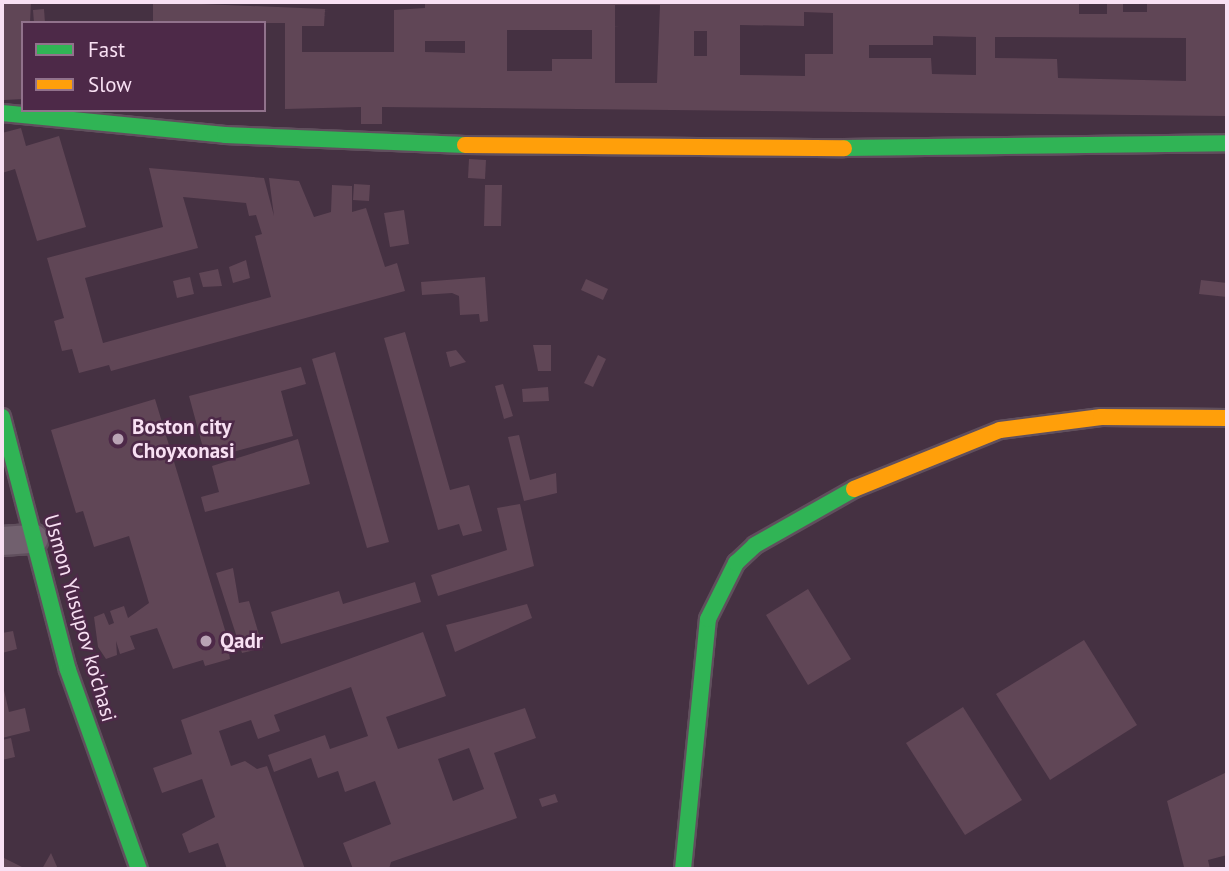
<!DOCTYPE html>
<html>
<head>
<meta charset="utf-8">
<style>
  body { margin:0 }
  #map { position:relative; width:1229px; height:871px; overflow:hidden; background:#453142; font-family:"PT Sans",sans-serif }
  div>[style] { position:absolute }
  .building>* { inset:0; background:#604656 }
  .roads { filter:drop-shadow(2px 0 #604f5d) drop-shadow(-2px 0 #604f5d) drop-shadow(0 2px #604f5d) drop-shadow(0 -2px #604f5d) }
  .street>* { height:28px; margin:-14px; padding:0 14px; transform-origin:14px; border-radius:14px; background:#71606e }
  .fast>* { height:16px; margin:-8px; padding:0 8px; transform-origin:8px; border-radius:8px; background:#30b455 }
  .slow>* { height:16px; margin:-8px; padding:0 8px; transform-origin:8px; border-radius:8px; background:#ff9f0a }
  .dots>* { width:19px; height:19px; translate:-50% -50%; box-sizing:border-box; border:4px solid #4d2948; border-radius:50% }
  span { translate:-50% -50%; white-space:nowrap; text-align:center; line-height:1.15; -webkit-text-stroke:5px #4d2948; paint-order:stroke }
  .poi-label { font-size:21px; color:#f8e0f3; font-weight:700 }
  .left { translate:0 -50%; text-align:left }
  .street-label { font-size:21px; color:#f8e0f3 }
  .frame { position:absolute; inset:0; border:4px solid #f8e0f3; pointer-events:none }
  .legend { position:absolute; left:21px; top:21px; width:245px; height:91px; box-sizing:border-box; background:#4d2948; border:2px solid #91728c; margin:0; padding:9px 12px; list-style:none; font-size:21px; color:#f8e0f3 }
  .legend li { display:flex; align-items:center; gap:14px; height:35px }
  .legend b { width:35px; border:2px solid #91728c }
</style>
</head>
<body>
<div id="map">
  <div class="building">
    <div style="clip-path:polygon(2px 2px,31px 2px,30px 23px,23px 23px,23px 99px,4px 100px)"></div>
    <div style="clip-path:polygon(evenodd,153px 2px,325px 9px,324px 26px,302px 26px,302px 52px,394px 52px,394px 10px,425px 8px,425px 2px,1079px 2px,1079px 14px,1107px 14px,1107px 2px,1123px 2px,1123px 12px,1147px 12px,1147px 2px,1227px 2px,1227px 116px,382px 107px,382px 124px,361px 124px,361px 107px,285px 109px,285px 23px,153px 23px,153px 2px,615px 5px,660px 5px,657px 83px,615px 83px,615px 5px,153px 2px,804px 12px,833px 13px,833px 54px,805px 54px,805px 76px,740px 75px,740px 25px,804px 26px,804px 12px,153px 2px,507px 30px,592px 30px,592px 59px,552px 59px,552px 71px,507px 71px,507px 30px,153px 2px,694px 31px,707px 31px,707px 56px,694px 56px,694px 31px,153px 2px,933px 36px,976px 37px,976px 75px,932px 74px,931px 58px,869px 58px,869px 45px,933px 45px,933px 36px,153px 2px,995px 37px,1186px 38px,1186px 81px,1058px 78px,1057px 59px,995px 58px,995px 37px,153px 2px,425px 41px,465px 41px,465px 53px,425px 52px,425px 41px)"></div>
    <div style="clip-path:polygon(44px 9px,45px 23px,34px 23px,33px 10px)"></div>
    <div style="clip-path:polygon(21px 128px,26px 146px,59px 136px,86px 227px,37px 241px,15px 169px,2px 173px,2px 133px)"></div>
    <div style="clip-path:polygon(469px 159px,486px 160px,485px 179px,468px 178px)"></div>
    <div style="clip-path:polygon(evenodd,149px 168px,264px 178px,274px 216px,269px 178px,299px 181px,314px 217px,331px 212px,332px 185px,352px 186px,352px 212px,366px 208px,385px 267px,397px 263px,405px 291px,111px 371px,109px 365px,79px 373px,72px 349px,62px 351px,54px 321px,64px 318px,47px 258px,163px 227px,149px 168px,183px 197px,246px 203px,249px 216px,256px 215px,262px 234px,255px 236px,271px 297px,103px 343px,85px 278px,198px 248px,183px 197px)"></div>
    <div style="clip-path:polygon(354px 184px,370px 185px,369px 201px,353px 200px)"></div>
    <div style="clip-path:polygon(485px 185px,502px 185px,501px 226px,484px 226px)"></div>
    <div style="clip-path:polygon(404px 210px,409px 244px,390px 247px,384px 213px)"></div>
    <div style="clip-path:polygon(246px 260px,250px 278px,233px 283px,229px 267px)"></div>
    <div style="clip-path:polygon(218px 269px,222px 286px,203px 287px,199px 273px)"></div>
    <div style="clip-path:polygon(190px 277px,194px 294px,177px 298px,173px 281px)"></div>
    <div style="clip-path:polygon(485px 277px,488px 321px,480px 322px,479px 314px,460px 315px,459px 296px,452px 293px,422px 295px,421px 282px)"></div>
    <div style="clip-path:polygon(586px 279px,608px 289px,603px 300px,581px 290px)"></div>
    <div style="clip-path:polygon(1201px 280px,1227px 283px,1227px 297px,1199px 294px)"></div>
    <div style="clip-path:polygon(405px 332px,450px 490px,469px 485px,482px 531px,463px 536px,459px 524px,438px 530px,384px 338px)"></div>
    <div style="clip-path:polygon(533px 345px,551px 345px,551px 371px,538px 371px)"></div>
    <div style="clip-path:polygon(456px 350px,466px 362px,450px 367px,446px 352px)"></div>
    <div style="clip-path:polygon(335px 352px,389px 542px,367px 548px,312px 359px)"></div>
    <div style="clip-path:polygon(598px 355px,606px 359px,593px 387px,584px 383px)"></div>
    <div style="clip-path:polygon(301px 367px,306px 384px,281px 391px,293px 436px,206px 459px,189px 396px)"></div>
    <div style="clip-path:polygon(503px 384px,513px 416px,504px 419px,495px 386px)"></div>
    <div style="clip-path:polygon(548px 387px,549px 401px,523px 402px,522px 389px)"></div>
    <div style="clip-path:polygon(155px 399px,225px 630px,230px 659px,205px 666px,203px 660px,173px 669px,157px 628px,130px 636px,135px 649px,120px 654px,116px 641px,117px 655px,106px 659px,98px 647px,94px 617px,104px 613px,109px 625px,114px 623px,110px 611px,124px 606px,128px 618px,149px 603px,129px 536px,94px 547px,83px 511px,76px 513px,51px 430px)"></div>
    <div style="clip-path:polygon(519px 435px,530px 480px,556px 473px,557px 493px,524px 501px,508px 437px)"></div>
    <div style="clip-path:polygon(298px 439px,310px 484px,205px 512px,201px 497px,219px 492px,212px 466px)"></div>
    <div style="clip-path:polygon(520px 504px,534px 566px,438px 596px,431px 575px,507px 550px,497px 508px)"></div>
    <div style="clip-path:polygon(233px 568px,239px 603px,249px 601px,263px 648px,242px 653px,216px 573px)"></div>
    <div style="clip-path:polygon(415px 582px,421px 602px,281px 644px,271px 612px,339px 591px,343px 604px)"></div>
    <div style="clip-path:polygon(808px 589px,851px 659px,808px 685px,766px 615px)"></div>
    <div style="clip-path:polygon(527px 604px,532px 618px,455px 652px,446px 625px)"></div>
    <div style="clip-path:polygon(13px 631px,17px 649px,2px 653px,2px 633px)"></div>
    <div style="clip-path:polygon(evenodd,423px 632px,446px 696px,386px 717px,398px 749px,525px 708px,536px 738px,494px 753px,517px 818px,391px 862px,389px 869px,353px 869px,343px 843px,391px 824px,375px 781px,345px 792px,338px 771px,318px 778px,311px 758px,274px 772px,268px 755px,325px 735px,330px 749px,368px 736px,351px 687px,274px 715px,280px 731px,258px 739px,251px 720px,219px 731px,231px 766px,245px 761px,257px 769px,267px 766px,305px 869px,227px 869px,218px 843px,189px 853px,182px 834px,215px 817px,202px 779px,162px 793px,153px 768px,192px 754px,181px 720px,423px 632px,469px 748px,484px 789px,453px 801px,438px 759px,469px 748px)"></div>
    <div style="clip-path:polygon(1084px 640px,1137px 725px,1050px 780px,996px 694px)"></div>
    <div style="clip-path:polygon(3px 686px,9px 712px,25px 708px,30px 731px,2px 738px)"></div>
    <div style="clip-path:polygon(963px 707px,1022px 800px,965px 835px,906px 743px)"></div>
    <div style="clip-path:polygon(11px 738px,15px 757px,2px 760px,2px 740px)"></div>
    <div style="clip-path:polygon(1227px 772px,1227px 855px,1208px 860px,1210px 869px,1178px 869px,1184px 867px,1167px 801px)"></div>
    <div style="clip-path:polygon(555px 794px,558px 802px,542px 807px,539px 799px)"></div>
    <div style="clip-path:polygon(51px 853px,58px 869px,42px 869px)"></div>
    <div style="clip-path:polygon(2px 857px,26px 869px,2px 869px)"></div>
  </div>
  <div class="roads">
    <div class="street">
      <div style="left:2px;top:541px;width:32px;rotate:-4deg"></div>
    </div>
    <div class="fast">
      <div style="left:2px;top:113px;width:224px;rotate:5.6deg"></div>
      <div style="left:225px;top:135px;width:240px;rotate:2.4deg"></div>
      <div style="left:844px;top:148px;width:383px;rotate:-0.7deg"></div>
      <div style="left:2px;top:417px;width:261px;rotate:75.4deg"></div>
      <div style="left:68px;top:670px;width:211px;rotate:70.4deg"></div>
      <div style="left:683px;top:869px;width:251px;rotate:-84.3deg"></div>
      <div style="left:708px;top:619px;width:63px;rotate:-63.4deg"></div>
      <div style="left:736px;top:563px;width:26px;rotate:-43deg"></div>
      <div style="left:755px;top:545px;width:114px;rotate:-29.5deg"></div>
    </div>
    <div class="slow">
      <div style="left:465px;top:145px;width:379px;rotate:0.5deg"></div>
      <div style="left:854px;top:489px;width:157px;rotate:-22deg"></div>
      <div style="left:1000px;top:430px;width:102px;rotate:-7.3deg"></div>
      <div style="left:1101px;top:417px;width:126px;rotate:0.5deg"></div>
    </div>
  </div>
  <div class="dots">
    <div style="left:118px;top:439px;background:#b9a3b5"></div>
    <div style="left:206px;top:641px;background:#b9a3b5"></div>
  </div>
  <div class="poi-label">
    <span class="left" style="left:132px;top:439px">Boston city<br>Choyxonasi</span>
    <span class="left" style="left:220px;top:641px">Qadr</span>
  </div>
  <div class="street-label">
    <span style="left:80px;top:618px;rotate:74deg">Usmon Yusupov ko'chasi</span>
  </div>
  <div class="frame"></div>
  <ul class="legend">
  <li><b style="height:9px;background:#30b455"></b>Fast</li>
  <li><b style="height:9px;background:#ff9f0a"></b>Slow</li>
  </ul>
</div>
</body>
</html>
